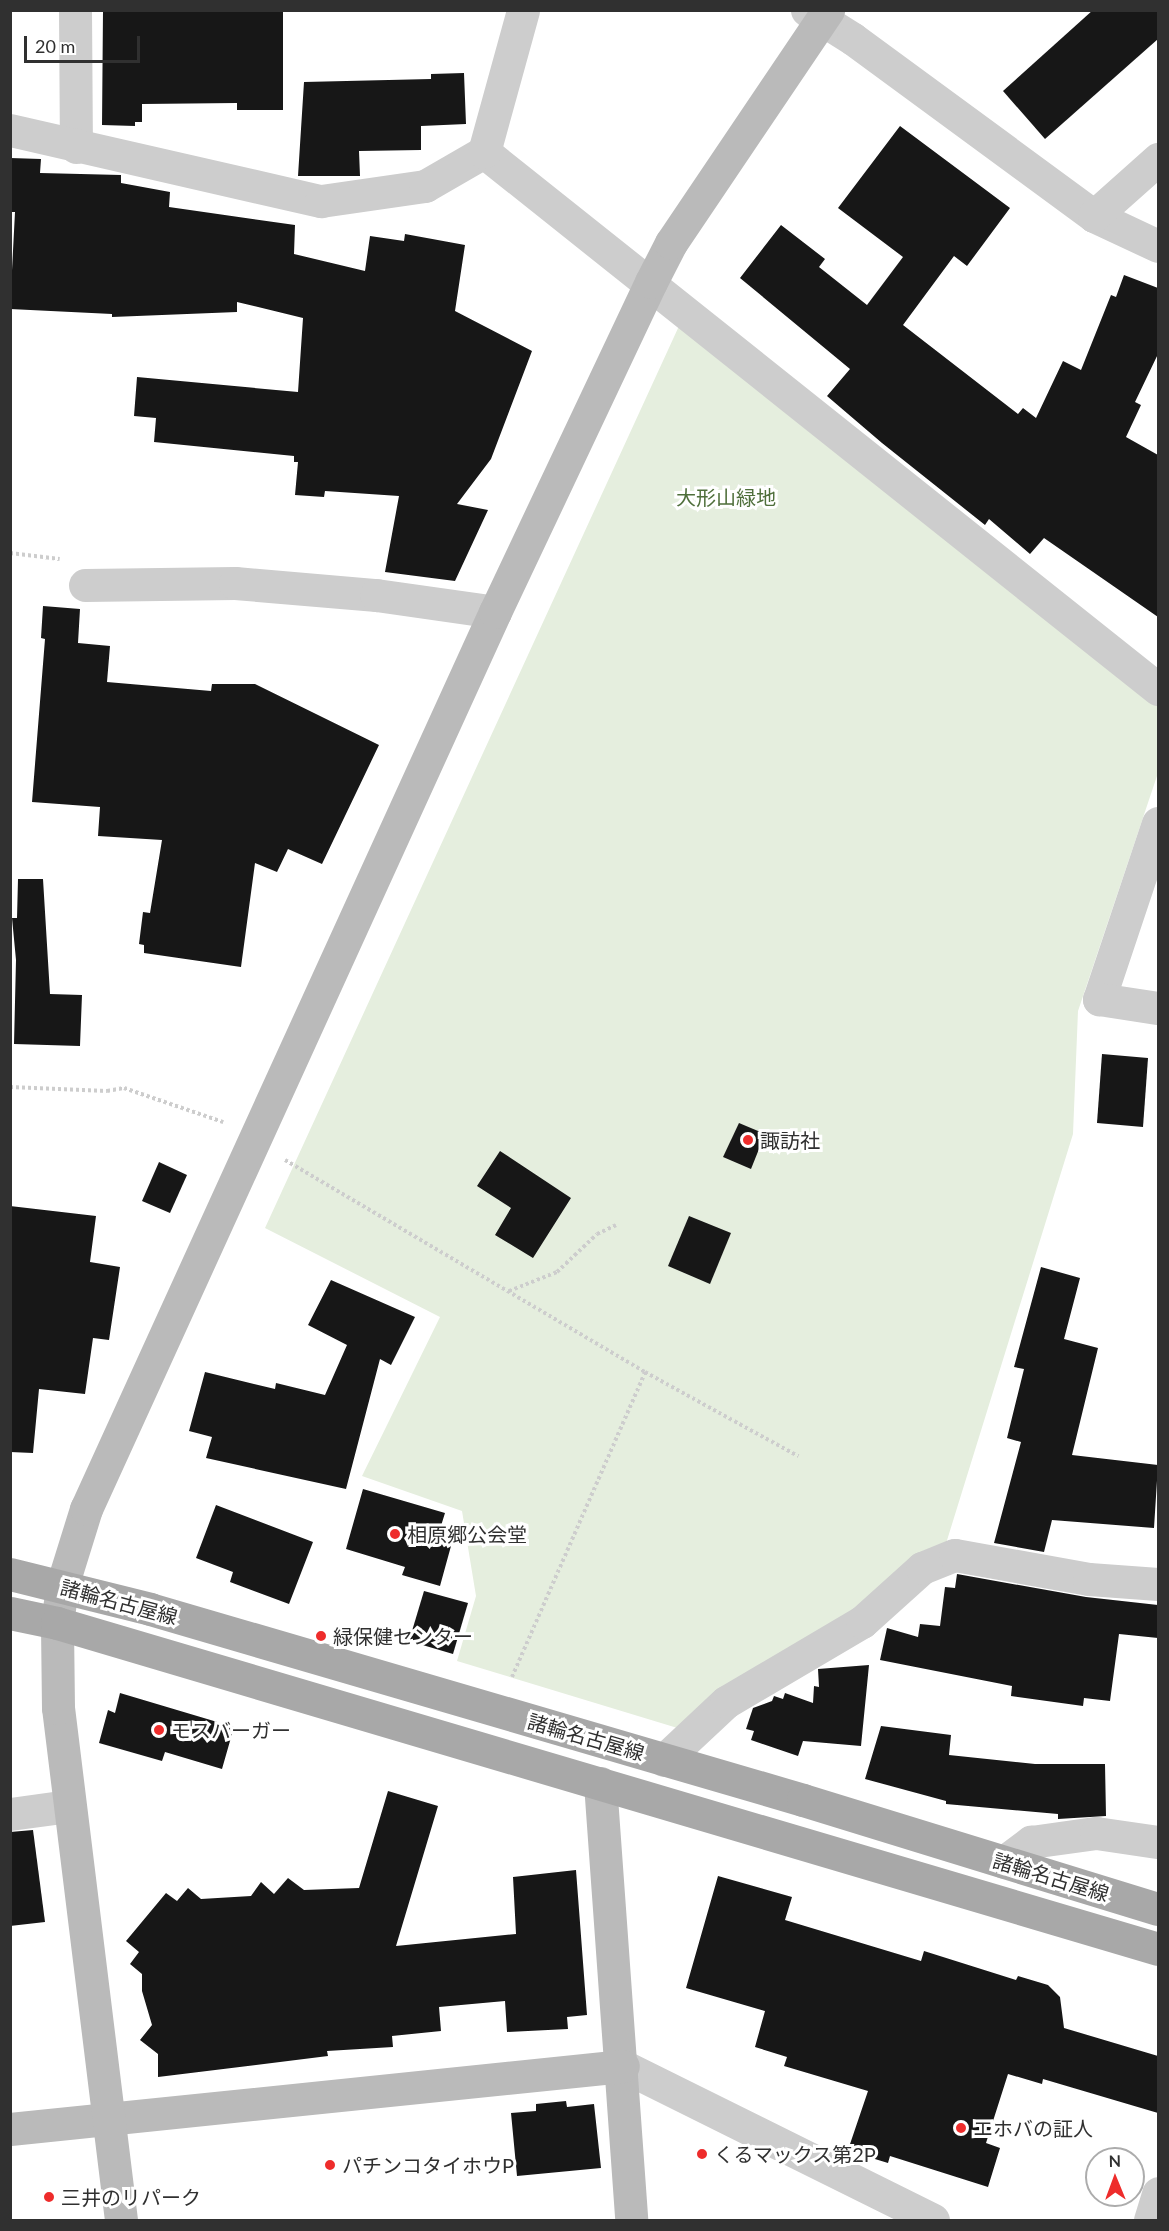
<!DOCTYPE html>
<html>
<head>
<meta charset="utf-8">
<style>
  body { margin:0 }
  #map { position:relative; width:1169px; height:2231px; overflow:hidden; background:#fff; font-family:Lato,"Noto Sans JP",sans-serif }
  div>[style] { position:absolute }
  .green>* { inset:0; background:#e5eede }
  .building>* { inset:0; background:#171717 }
  .path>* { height:4px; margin-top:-2px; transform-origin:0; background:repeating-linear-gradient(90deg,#cdcdcd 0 3px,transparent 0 6px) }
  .street>* { height:33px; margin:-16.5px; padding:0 16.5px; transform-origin:16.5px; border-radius:16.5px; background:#cdcdcd }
  .secondary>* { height:33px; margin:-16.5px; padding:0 16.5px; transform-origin:16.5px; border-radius:16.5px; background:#bababa }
  .primary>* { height:33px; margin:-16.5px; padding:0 16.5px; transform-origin:16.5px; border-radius:16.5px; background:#a8a8a8 }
  .dots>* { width:16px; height:16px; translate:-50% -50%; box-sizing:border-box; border:3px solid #fff; border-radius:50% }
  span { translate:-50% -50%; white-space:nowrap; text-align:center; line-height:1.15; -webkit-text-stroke:6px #fff; paint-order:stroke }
  .park-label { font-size:20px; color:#4f6f3b }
  .poi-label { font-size:20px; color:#303030 }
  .left { translate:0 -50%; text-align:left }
  .street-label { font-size:20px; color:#303030 }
  .frame { position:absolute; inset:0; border:12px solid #303030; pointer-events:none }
  .north { position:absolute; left:1085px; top:2147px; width:60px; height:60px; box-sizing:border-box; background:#fff; border:2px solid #acacac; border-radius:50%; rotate:359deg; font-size:16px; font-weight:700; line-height:24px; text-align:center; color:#303030 }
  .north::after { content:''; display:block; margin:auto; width:21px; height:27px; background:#ee2c2b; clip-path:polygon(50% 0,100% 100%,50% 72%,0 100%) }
  .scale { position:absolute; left:24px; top:36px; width:116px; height:27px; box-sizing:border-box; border:3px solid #303030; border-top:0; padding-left:8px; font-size:18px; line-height:21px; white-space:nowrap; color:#303030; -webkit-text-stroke:4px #fff; paint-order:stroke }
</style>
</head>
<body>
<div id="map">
  <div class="green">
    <div style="clip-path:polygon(679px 326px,1158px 703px,1158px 773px,1078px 1011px,1073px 1134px,944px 1550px,684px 1730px,457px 1661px,476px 1596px,462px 1511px,362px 1476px,440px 1317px,265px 1228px)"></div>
  </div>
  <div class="building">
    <div style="clip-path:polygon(103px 10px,283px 10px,283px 110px,237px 110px,237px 103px,142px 104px,142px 122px,135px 122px,135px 126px,102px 125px)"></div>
    <div style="clip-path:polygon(1093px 10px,1158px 10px,1158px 39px,1045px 139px,1003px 91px)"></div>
    <div style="clip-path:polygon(464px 73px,466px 124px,421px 126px,421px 150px,359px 151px,360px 176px,298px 176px,304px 82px,431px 79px,431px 74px)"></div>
    <div style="clip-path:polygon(900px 126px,1010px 208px,967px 266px,954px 256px,903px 325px,1018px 414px,1023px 408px,1036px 418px,1063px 361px,1081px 370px,1111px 295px,1116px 297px,1124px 275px,1158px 288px,1158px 354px,1135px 402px,1141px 405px,1126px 437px,1158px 455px,1158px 617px,1044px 538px,1030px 554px,989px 519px,985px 525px,882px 443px,827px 396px,850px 369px,740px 278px,781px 225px,825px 259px,819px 267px,867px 305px,903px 257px,838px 208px)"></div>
    <div style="clip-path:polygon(10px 158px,41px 159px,40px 173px,121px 175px,121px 183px,170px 192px,169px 207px,295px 225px,294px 254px,365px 271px,370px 236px,404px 241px,405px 234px,465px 245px,455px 311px,532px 351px,491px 459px,457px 504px,488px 510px,455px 581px,385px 572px,399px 496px,325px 491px,324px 497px,295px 495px,298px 462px,294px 462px,294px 456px,154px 442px,156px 418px,134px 416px,137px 377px,298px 392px,303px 318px,237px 302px,237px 312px,112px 317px,112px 314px,10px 309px,15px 212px,10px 212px)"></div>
    <div style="clip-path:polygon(43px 606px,80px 609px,78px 643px,110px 646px,107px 682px,211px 691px,212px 684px,255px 684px,379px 745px,322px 864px,288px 849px,277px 872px,255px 863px,241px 967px,144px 953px,144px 945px,139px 944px,143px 912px,150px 913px,162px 840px,98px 836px,100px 807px,32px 802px,45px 639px,41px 638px)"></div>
    <div style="clip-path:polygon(18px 879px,43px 879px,50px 994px,82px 995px,80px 1046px,14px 1044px,16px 960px,12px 918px,17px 918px)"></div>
    <div style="clip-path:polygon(1102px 1054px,1148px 1058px,1143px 1127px,1097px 1123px)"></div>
    <div style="clip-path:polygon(739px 1123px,765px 1134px,751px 1169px,723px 1157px)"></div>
    <div style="clip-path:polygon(500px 1151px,571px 1198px,533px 1258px,495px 1235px,511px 1208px,477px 1186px)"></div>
    <div style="clip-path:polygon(159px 1162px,187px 1175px,170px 1213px,142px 1201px)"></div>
    <div style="clip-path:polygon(10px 1206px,96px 1216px,90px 1262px,120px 1267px,109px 1340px,93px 1338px,85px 1394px,39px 1389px,33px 1453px,10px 1452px)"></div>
    <div style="clip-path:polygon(689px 1216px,731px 1233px,710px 1284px,668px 1266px)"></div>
    <div style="clip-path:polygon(1041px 1267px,1080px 1278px,1064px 1339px,1098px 1348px,1072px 1455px,1158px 1465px,1154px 1528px,1052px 1520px,1044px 1552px,994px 1543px,1021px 1442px,1007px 1438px,1024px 1369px,1014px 1367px)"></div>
    <div style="clip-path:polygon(331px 1280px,415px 1317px,391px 1365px,380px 1359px,346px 1489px,206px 1458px,212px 1437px,189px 1431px,205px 1372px,275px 1389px,276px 1383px,325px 1395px,347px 1345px,308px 1325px)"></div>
    <div style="clip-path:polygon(363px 1489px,445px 1513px,436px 1542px,451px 1546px,440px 1586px,402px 1575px,405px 1567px,346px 1549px)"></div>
    <div style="clip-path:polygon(216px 1505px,313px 1542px,289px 1604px,230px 1582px,233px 1572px,196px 1558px)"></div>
    <div style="clip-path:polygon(957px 1574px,1086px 1597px,1158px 1605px,1158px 1638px,1119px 1634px,1110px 1701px,1084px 1698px,1083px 1706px,1011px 1696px,1012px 1686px,880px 1660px,887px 1628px,918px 1637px,920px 1624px,940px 1626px,945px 1587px,955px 1588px)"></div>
    <div style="clip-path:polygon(424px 1591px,468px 1603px,453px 1654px,409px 1641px)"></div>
    <div style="clip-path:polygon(869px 1665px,861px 1746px,803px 1741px,798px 1756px,751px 1740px,754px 1731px,746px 1729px,753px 1708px,772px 1701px,774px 1696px,783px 1699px,785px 1693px,813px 1703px,814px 1686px,819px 1687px,818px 1669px)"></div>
    <div style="clip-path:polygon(120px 1693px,234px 1727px,222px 1769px,165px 1752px,162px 1761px,99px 1743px,108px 1710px,115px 1713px)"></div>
    <div style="clip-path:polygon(881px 1726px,951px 1735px,949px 1755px,1035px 1764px,1105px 1764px,1106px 1816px,1058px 1819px,1058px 1814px,946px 1804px,946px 1801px,865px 1779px)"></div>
    <div style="clip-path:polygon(388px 1791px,438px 1806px,396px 1946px,516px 1934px,513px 1877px,576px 1870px,587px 2015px,567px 2017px,568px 2029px,507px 2032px,505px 2001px,439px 2007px,441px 2031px,392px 2036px,393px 2047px,327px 2051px,328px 2056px,158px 2077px,158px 2054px,140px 2040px,152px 2025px,142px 1991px,142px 1974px,130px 1964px,139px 1952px,126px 1941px,166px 1893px,177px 1901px,188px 1888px,201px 1899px,251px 1896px,261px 1882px,274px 1894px,288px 1878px,304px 1890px,359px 1888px)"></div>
    <div style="clip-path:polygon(33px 1830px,45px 1922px,10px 1926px,10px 1832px)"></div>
    <div style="clip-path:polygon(718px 1876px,792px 1897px,785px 1920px,921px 1961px,924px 1951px,1016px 1980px,1018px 1976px,1048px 1985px,1060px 1997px,1064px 2028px,1158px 2056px,1158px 2113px,1043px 2079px,1042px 2084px,1008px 2074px,986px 2143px,1000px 2148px,988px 2187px,890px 2156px,888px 2163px,852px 2152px,849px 2147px,868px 2091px,784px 2066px,787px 2057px,755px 2047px,765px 2011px,686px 1988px)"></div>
    <div style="clip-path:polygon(566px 2101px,567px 2107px,594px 2104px,601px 2168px,517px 2176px,511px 2113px,536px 2111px,536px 2104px)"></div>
  </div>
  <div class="path">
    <div style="left:10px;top:553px;width:50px;rotate:6.8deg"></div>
    <div style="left:10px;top:1087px;width:97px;rotate:2.4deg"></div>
    <div style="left:107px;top:1091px;width:17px;rotate:-10deg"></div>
    <div style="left:124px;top:1088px;width:105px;rotate:19deg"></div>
    <div style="left:285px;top:1160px;width:418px;rotate:30.5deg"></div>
    <div style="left:645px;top:1372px;width:175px;rotate:28.8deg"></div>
    <div style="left:509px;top:1291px;width:52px;rotate:-21.6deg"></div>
    <div style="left:557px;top:1272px;width:55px;rotate:-43.5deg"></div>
    <div style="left:597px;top:1234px;width:21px;rotate:-25deg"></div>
    <div style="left:512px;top:1677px;width:333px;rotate:-66.4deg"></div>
  </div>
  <div class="street">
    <div style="left:75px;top:10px;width:137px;rotate:89.6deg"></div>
    <div style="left:807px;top:10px;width:54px;rotate:32.2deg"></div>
    <div style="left:853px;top:39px;width:299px;rotate:36.3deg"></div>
    <div style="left:1094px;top:216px;width:71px;rotate:25.1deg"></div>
    <div style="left:10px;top:130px;width:319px;rotate:12.9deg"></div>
    <div style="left:321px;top:201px;width:105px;rotate:-8.2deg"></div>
    <div style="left:425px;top:186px;width:68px;rotate:-30deg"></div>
    <div style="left:484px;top:152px;width:862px;rotate:38.55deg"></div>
    <div style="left:484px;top:152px;width:147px;rotate:-74.6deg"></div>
    <div style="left:1094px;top:216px;width:86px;rotate:-41.7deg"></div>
    <div style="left:85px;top:585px;width:150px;rotate:-0.8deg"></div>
    <div style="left:235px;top:583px;width:142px;rotate:4.9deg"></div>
    <div style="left:376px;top:595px;width:120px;rotate:8.1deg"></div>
    <div style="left:1158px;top:823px;width:186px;rotate:108.5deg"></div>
    <div style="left:1099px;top:999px;width:60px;rotate:8.7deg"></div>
    <div style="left:664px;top:1760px;width:85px;rotate:-43.1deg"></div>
    <div style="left:726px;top:1702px;width:158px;rotate:-30.5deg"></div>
    <div style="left:862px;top:1622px;width:81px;rotate:-42deg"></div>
    <div style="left:922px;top:1568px;width:35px;rotate:-22deg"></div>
    <div style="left:955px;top:1555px;width:136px;rotate:10.2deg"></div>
    <div style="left:1089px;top:1579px;width:69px;rotate:4.1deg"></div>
    <div style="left:10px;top:1814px;width:60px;rotate:-7.7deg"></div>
    <div style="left:1004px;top:1862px;width:34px;rotate:-37deg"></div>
    <div style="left:1031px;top:1842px;width:66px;rotate:-7.9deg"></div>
    <div style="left:1096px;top:1833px;width:63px;rotate:8.3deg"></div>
    <div style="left:623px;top:2066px;width:346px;rotate:26.4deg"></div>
    <div style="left:1150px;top:2220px;width:28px;rotate:-73deg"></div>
  </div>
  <div class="secondary">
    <div style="left:600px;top:1783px;width:438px;rotate:85.9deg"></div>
    <div style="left:10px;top:2129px;width:616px;rotate:-5.87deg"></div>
    <div style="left:121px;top:2220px;width:516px;rotate:-97.01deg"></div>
    <div style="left:58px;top:1708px;width:85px;rotate:-90.7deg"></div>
    <div style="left:57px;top:1623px;width:37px;rotate:-82deg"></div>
    <div style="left:62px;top:1586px;width:81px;rotate:-72.7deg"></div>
    <div style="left:86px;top:1509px;width:986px;rotate:-65.49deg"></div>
    <div style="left:495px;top:612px;width:365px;rotate:-64.7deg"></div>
    <div style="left:651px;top:282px;width:44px;rotate:-62.9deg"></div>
    <div style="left:671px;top:243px;width:281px;rotate:-56deg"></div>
  </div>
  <div class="primary">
    <div style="left:10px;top:1574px;width:144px;rotate:14deg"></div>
    <div style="left:150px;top:1609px;width:680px;rotate:16.3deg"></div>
    <div style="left:803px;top:1800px;width:371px;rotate:17.1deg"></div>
    <div style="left:10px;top:1613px;width:48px;rotate:12deg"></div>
    <div style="left:57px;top:1623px;width:1148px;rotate:16.49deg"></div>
  </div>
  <div class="dots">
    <div style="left:748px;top:1140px;background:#ee2c2b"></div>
    <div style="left:395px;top:1534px;background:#ee2c2b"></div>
    <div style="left:321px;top:1636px;background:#ee2c2b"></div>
    <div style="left:159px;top:1730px;background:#ee2c2b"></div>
    <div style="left:961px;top:2128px;background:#ee2c2b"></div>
    <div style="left:702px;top:2154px;background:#ee2c2b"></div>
    <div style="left:330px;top:2165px;background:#ee2c2b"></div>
    <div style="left:49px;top:2197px;background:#ee2c2b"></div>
  </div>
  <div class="park-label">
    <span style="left:726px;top:497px">大形山緑地</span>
  </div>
  <div class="poi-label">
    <span class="left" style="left:760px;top:1140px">諏訪社</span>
    <span class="left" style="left:407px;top:1534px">相原郷公会堂</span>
    <span class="left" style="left:333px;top:1636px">緑保健センター</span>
    <span class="left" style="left:171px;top:1730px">モスバーガー</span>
    <span class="left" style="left:973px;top:2128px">エホバの証人</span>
    <span class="left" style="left:714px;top:2154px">くるマックス第2P</span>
    <span class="left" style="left:342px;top:2165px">パチンコタイホウP</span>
    <span class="left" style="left:61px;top:2197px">三井のリパーク</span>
  </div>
  <div class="street-label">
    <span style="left:119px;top:1602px;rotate:15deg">諸輪名古屋線</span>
    <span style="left:586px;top:1737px;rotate:16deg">諸輪名古屋線</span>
    <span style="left:1051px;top:1877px;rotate:17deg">諸輪名古屋線</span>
  </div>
  <div class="frame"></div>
  <div class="north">N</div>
  <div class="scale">20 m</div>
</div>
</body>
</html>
